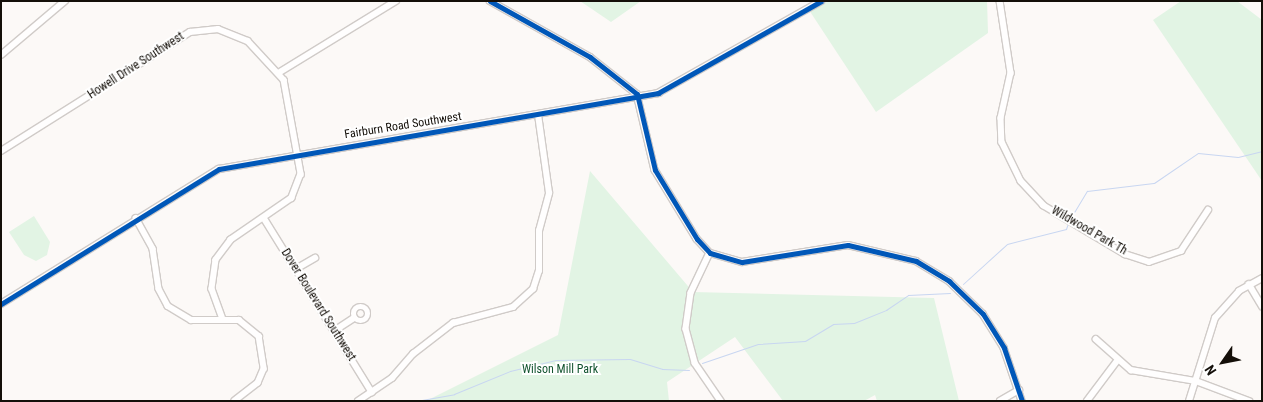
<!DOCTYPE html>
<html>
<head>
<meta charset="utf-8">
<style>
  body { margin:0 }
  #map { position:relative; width:1263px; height:402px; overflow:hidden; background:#fcf9f7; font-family:"Roboto Condensed",sans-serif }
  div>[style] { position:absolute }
  .green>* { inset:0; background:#e2f4e4 }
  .stream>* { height:1px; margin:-0.5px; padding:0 0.5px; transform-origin:0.5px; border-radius:0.5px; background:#c8d6f1 }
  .roads { filter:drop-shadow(1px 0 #d0cbc8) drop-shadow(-1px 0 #d0cbc8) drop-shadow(0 1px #d0cbc8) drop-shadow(0 -1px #d0cbc8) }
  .minor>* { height:5.5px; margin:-2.75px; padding:0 2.75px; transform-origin:2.75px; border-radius:2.75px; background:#fffefe }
  .minor>.ring { margin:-2.75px; padding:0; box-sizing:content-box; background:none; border:5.5px solid #fffefe; border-radius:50% }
  .cycleway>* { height:5px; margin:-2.5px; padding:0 2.5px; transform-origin:2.5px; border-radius:2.5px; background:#0057b8 }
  span { translate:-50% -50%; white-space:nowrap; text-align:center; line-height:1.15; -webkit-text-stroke:4px #fff; paint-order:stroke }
  .street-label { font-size:12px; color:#140f09 }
  .park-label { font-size:12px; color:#11532e }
  .frame { position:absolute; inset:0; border:2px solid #140f09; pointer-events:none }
  .north { position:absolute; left:1198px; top:337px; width:50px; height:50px; -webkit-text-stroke:4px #fff; paint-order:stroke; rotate:237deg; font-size:14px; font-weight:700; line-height:20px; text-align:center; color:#140f09 }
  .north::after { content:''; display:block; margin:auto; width:18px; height:22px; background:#140f09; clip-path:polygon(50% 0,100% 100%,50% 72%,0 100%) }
</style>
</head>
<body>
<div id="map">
  <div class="green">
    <div style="clip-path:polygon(580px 1px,641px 1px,611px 22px)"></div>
    <div style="clip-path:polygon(824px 1px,987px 1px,988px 33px,876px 112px,809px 10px)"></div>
    <div style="clip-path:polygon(1181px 1px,1237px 1px,1262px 20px,1262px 181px,1153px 20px)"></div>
    <div style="clip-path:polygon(590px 171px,693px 292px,934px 298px,959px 401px,877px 401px,875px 395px,864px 401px,783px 401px,735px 337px,667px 382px,669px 401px,426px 401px,558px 335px)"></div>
    <div style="clip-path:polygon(34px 216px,50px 242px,47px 255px,36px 261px,24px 255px,9px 232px)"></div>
  </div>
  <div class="stream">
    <div style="left:1070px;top:219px;width:33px;rotate:-59deg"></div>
    <div style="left:1087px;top:191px;width:67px;rotate:-6.8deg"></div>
    <div style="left:1154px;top:183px;width:53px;rotate:-34.3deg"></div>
    <div style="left:1198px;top:153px;width:40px;rotate:5.7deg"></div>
    <div style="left:1238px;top:157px;width:25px;rotate:-14deg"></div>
    <div style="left:963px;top:284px;width:59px;rotate:-42.3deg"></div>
    <div style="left:1007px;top:244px;width:61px;rotate:-14.3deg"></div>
    <div style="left:1066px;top:229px;width:6px;rotate:-72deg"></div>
    <div style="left:702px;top:363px;width:59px;rotate:-18.7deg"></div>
    <div style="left:758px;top:344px;width:47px;rotate:-3.7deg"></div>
    <div style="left:805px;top:341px;width:33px;rotate:-31deg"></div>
    <div style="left:833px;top:324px;width:21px;rotate:-3deg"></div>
    <div style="left:854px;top:323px;width:35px;rotate:-22deg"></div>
    <div style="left:886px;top:310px;width:27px;rotate:-34deg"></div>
    <div style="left:908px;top:295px;width:42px;rotate:-2.7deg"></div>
    <div style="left:416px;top:401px;width:39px;rotate:-10deg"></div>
    <div style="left:454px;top:394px;width:61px;rotate:-22.3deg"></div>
    <div style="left:510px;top:371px;width:47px;rotate:-13.4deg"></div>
    <div style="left:556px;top:360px;width:74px;rotate:-0.8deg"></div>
    <div style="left:630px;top:359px;width:34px;rotate:17deg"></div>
    <div style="left:662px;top:369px;width:27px;rotate:2deg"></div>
  </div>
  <div class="roads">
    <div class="minor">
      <div style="left:490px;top:1px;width:115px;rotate:29.2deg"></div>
      <div style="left:590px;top:57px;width:60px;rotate:38.2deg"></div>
      <div style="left:637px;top:94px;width:78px;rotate:76.7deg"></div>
      <div style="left:655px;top:170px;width:81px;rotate:58.7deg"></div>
      <div style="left:697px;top:239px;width:19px;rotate:47deg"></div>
      <div style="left:710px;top:253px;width:33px;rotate:16deg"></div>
      <div style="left:742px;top:262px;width:107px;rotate:-9.1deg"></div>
      <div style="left:848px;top:245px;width:70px;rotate:13.2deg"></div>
      <div style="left:916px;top:261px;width:39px;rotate:31deg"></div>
      <div style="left:949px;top:281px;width:47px;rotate:44.1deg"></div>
      <div style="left:983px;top:314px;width:40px;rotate:58deg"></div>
      <div style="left:1004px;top:348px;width:56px;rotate:71.2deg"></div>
      <div style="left:1000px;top:1px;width:73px;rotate:81.3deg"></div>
      <div style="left:1011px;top:73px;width:46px;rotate:102.5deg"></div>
      <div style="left:1001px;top:118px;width:24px;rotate:88deg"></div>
      <div style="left:1002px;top:142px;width:43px;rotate:64deg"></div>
      <div style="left:1021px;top:181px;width:33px;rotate:47deg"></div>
      <div style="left:1043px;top:205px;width:96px;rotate:30.9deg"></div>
      <div style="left:1125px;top:254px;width:25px;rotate:18deg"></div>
      <div style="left:1149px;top:262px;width:34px;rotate:-19deg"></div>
      <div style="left:1181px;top:251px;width:49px;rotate:-56.6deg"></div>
      <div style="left:1px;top:55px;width:84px;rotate:-40.2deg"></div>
      <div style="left:280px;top:72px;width:136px;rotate:-31.5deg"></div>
      <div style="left:1px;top:151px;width:223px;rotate:-32.2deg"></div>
      <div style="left:190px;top:32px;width:28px;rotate:-6deg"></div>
      <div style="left:218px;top:29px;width:32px;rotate:22deg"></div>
      <div style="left:248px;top:41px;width:53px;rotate:47.3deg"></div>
      <div style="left:284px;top:80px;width:96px;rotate:79.7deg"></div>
      <div style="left:301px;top:174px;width:26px;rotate:111deg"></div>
      <div style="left:292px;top:198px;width:74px;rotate:145.5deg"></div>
      <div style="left:231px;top:240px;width:25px;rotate:127deg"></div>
      <div style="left:216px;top:260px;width:29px;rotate:98deg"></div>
      <div style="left:212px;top:289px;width:30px;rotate:70deg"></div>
      <div style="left:136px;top:218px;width:35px;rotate:61deg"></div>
      <div style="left:153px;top:249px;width:40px;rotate:81.5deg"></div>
      <div style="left:159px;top:289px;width:19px;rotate:62deg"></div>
      <div style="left:168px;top:306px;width:27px;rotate:31deg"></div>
      <div style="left:191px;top:320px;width:48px"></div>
      <div style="left:239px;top:320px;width:26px;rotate:39deg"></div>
      <div style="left:259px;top:336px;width:33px;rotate:81deg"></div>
      <div style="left:264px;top:369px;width:15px;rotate:113deg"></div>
      <div style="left:258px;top:383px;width:29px;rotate:142deg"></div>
      <div style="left:264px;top:218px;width:205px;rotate:58.2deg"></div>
      <div style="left:710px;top:253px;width:44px;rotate:115.4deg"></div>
      <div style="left:691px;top:293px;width:36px;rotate:98deg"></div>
      <div style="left:686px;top:329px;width:35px;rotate:75deg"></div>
      <div style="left:695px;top:363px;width:46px;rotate:55.6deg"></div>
      <div style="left:296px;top:269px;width:22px;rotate:-30deg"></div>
      <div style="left:1249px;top:284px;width:26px;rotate:59deg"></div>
      <div style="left:1px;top:304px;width:256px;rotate:-31.8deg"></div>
      <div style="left:219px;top:169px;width:446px;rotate:-9.8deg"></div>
      <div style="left:658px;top:93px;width:187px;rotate:-29.4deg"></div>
      <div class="ring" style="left:354px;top:307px;width:8.5px;height:8.5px"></div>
      <div style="left:334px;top:331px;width:24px;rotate:-33deg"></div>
      <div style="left:1096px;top:339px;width:47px;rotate:41.5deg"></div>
      <div style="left:1131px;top:370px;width:66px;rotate:9.6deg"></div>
      <div style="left:1196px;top:381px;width:57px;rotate:20.7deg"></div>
      <div style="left:358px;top:401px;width:41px;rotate:-34.1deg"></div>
      <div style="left:392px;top:378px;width:32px;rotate:-49deg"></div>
      <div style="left:413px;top:354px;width:51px;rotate:-37.8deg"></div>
      <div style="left:453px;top:323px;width:62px;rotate:-14.9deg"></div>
      <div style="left:513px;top:307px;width:27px;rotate:-42deg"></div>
      <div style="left:533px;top:289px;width:19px;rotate:-72deg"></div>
      <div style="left:539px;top:271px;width:40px;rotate:-90deg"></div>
      <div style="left:539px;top:231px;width:39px;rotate:-75deg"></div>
      <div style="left:549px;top:193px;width:79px;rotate:-98deg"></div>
      <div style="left:1000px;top:401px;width:22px;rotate:-30deg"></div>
      <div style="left:1087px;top:401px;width:50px;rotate:-53.1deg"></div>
      <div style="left:1189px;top:401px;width:87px;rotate:-72.6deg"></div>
      <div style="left:1215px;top:318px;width:36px;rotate:-48deg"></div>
      <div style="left:1239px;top:291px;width:26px;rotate:-29deg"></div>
    </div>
  </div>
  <div class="cycleway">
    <div style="left:490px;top:1px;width:115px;rotate:29.2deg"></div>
    <div style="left:590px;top:57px;width:60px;rotate:38.2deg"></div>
    <div style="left:637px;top:94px;width:78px;rotate:76.7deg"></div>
    <div style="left:655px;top:170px;width:81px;rotate:58.7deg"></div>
    <div style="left:697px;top:239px;width:19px;rotate:47deg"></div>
    <div style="left:710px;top:253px;width:33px;rotate:16deg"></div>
    <div style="left:742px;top:262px;width:107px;rotate:-9.1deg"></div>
    <div style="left:848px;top:245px;width:70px;rotate:13.2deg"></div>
    <div style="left:916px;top:261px;width:39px;rotate:31deg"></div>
    <div style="left:949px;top:281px;width:47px;rotate:44.1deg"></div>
    <div style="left:983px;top:314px;width:40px;rotate:58deg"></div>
    <div style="left:1004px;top:348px;width:56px;rotate:71.2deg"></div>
    <div style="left:1px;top:304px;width:256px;rotate:-31.8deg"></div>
    <div style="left:219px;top:169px;width:446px;rotate:-9.8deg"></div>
    <div style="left:658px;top:93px;width:187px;rotate:-29.4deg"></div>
  </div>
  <div class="street-label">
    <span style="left:136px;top:66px;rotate:-33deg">Howell Drive Southwest</span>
    <span style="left:403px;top:126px;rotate:-9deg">Fairburn Road Southwest</span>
    <span style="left:1089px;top:231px;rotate:30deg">Wildwood Park Th</span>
    <span style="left:318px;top:305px;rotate:58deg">Dover Boulevard Southwest</span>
  </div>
  <div class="park-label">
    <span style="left:560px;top:370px">Wilson Mill Park</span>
  </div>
  <div class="frame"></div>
  <div class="north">N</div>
</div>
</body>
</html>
